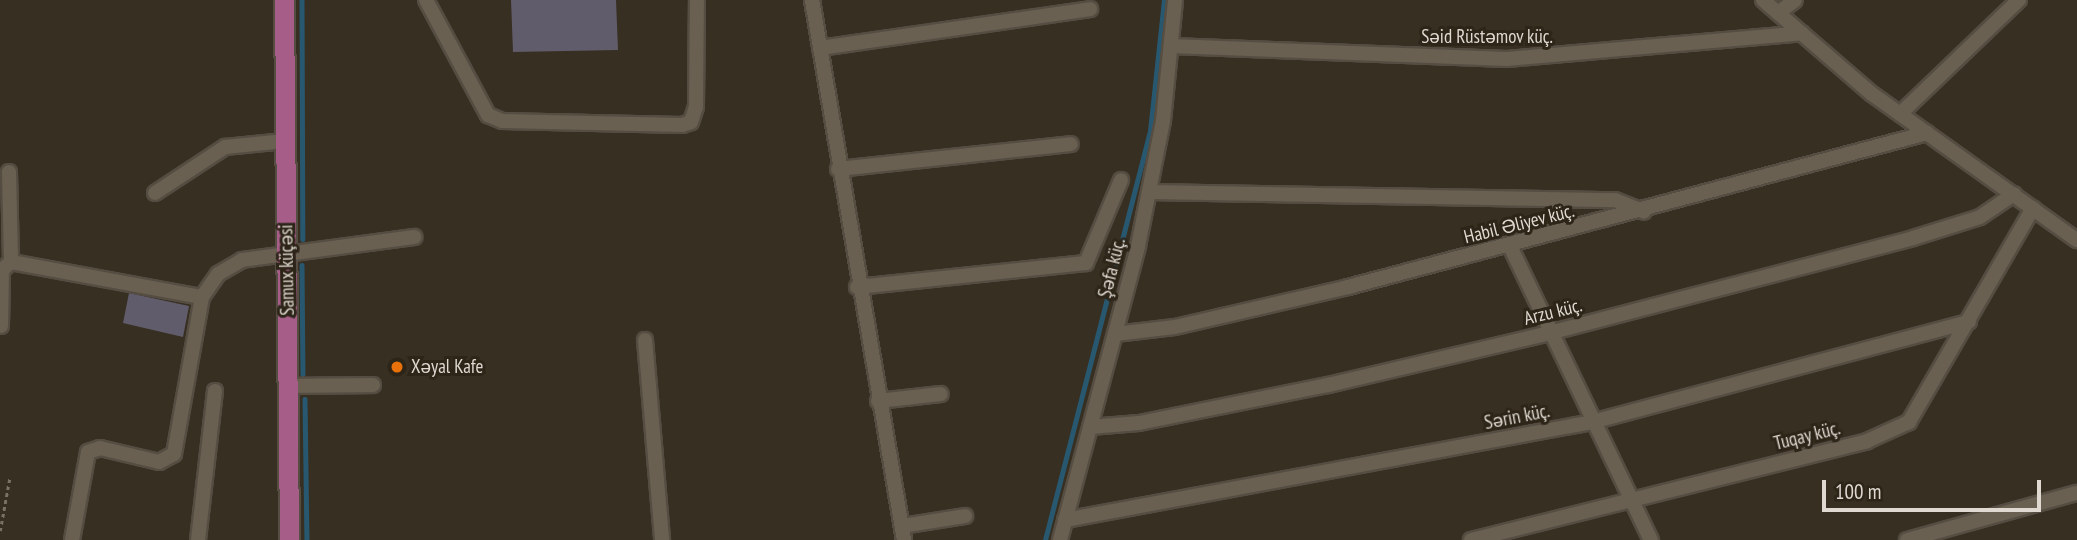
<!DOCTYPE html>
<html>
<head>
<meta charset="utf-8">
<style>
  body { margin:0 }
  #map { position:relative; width:2077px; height:540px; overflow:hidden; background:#372f21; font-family:"PT Sans Narrow",sans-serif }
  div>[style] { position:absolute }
  .stream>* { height:4.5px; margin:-2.25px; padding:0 2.25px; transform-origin:2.25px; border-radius:2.25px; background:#285870 }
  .building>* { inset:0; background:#615c6b }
  .path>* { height:2.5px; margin-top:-1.25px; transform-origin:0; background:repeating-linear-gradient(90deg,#797266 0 3.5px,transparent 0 7px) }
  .roads { filter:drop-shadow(2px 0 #554d42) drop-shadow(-2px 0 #554d42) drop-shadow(0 2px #554d42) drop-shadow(0 -2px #554d42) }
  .minor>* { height:14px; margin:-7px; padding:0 7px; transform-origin:7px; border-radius:7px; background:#696051 }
  .major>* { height:19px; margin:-9.5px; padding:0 9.5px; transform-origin:9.5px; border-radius:9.5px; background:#a65e89 }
  .dots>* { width:19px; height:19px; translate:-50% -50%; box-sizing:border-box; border:4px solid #2d2518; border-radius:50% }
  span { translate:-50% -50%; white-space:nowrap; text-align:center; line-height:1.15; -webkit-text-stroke:6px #2d2518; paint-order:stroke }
  .street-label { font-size:19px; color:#dfd9d1 }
  .poi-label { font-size:19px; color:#dfd9d1 }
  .left { translate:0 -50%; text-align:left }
  .scale { position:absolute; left:1822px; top:480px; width:219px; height:32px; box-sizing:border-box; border:4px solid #dfd9d1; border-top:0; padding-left:9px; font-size:21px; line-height:24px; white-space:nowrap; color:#dfd9d1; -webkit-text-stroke:5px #2d2518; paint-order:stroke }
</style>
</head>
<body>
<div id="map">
  <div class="stream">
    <div style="left:302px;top:0;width:239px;rotate:89.8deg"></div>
    <div style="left:302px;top:265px;width:109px;rotate:89.5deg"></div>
    <div style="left:305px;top:399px;width:141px;rotate:89.2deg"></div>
    <div style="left:1045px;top:540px;width:422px;rotate:-75.6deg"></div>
    <div style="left:1150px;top:131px;width:132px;rotate:-83.9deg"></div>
  </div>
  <div class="building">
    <div style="clip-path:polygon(511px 0,616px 0,618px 50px,513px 52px)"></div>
    <div style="clip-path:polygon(129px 293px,189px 306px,183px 337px,123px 323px)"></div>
  </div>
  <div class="path">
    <div style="left:0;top:531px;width:56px;rotate:-79.7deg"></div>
  </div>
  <div class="roads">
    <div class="minor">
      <div style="left:426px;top:0;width:131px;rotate:61.7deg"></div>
      <div style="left:488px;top:115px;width:15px;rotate:23deg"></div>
      <div style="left:502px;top:121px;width:180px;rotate:1.3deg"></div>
      <div style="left:682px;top:125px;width:9px;rotate:-18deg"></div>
      <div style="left:691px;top:122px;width:16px;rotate:-72deg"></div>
      <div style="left:696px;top:107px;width:107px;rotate:-89.5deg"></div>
      <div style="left:812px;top:0;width:548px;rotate:80.33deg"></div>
      <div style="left:1763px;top:0;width:144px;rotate:40.8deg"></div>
      <div style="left:1872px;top:94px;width:252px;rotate:35.5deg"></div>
      <div style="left:1778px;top:13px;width:21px;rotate:-37deg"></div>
      <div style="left:1171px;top:46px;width:336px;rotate:2.2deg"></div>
      <div style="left:1507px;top:59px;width:296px;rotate:-5deg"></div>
      <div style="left:820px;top:48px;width:273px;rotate:-8.2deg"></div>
      <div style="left:1900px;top:114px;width:165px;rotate:-43.8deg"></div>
      <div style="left:838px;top:169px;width:234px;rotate:-6.1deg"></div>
      <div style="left:9px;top:172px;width:90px;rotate:88.7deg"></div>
      <div style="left:11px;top:262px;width:194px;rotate:10.4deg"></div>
      <div style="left:1149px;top:192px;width:466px;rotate:1deg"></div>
      <div style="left:1615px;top:200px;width:31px;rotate:22deg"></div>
      <div style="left:155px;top:193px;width:84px;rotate:-33.3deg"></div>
      <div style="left:225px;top:147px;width:60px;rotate:-5.7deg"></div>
      <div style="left:1510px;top:246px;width:326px;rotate:64.4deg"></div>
      <div style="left:857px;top:287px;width:230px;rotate:-6deg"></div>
      <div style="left:1086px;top:263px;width:90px;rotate:-67.1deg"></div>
      <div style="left:1px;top:326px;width:56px;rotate:-89deg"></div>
      <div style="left:2px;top:270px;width:12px;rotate:-42deg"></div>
      <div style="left:1115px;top:334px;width:60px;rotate:-6.7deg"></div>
      <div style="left:1175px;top:327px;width:178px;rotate:-13deg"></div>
      <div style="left:1348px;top:287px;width:599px;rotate:-14.89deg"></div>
      <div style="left:645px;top:340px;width:201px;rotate:85.1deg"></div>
      <div style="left:288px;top:386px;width:85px;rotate:-0.7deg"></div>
      <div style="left:878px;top:401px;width:63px;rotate:-6.3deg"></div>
      <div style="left:1090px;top:427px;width:49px;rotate:-4.7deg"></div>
      <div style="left:1139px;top:423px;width:193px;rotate:-11.4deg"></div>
      <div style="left:1328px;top:385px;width:227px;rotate:-13.2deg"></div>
      <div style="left:1549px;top:333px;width:376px;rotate:-14.6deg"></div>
      <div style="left:1913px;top:238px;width:70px;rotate:-17.4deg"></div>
      <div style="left:1980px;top:217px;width:41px;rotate:-34.1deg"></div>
      <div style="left:1065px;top:520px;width:536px;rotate:-10.53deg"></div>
      <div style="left:1592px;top:422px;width:390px;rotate:-14.9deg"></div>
      <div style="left:902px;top:526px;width:64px;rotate:-9deg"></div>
      <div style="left:72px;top:540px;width:89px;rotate:-79.7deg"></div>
      <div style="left:88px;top:452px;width:13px;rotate:-18deg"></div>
      <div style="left:100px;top:448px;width:61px;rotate:13.3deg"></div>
      <div style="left:159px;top:462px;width:17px;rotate:-28deg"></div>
      <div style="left:174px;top:454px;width:159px;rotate:-79.9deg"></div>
      <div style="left:202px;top:297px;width:28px;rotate:-55deg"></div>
      <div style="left:218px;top:274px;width:28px;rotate:-30deg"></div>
      <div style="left:242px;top:260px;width:174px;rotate:-7.6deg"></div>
      <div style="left:198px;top:540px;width:150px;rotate:-83.5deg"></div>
      <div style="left:1060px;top:540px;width:304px;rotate:-75.1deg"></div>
      <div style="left:1138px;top:246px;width:127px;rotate:-78.7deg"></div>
      <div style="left:1163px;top:121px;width:122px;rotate:-84.3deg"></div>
      <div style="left:1471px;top:540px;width:408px;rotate:-14deg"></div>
      <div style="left:1867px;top:441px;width:46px;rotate:-24.3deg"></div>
      <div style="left:1909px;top:422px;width:247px;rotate:-59.9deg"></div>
      <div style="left:1907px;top:540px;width:176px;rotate:-15.5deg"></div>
    </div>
    <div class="major">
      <div style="left:284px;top:0;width:540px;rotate:89.47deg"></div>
    </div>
  </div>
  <div class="dots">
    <div style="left:397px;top:367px;background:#e8710a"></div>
  </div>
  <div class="street-label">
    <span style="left:1487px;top:37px">Səid Rüstəmov küç.</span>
    <span style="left:1519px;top:224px;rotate:-14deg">Habil Əliyev küç.</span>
    <span style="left:1112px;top:268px;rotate:-76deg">Şəfa küç.</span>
    <span style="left:287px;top:270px;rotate:-91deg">Samux küçəsi</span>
    <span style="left:1553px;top:312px;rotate:-14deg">Arzu küç.</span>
    <span style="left:1517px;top:417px;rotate:-11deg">Sərin küç.</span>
    <span style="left:1807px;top:436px;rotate:-14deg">Tuqay küç.</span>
  </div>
  <div class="poi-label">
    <span class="left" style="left:411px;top:367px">Xəyal Kafe</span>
  </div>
  <div class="scale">100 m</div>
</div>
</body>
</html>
